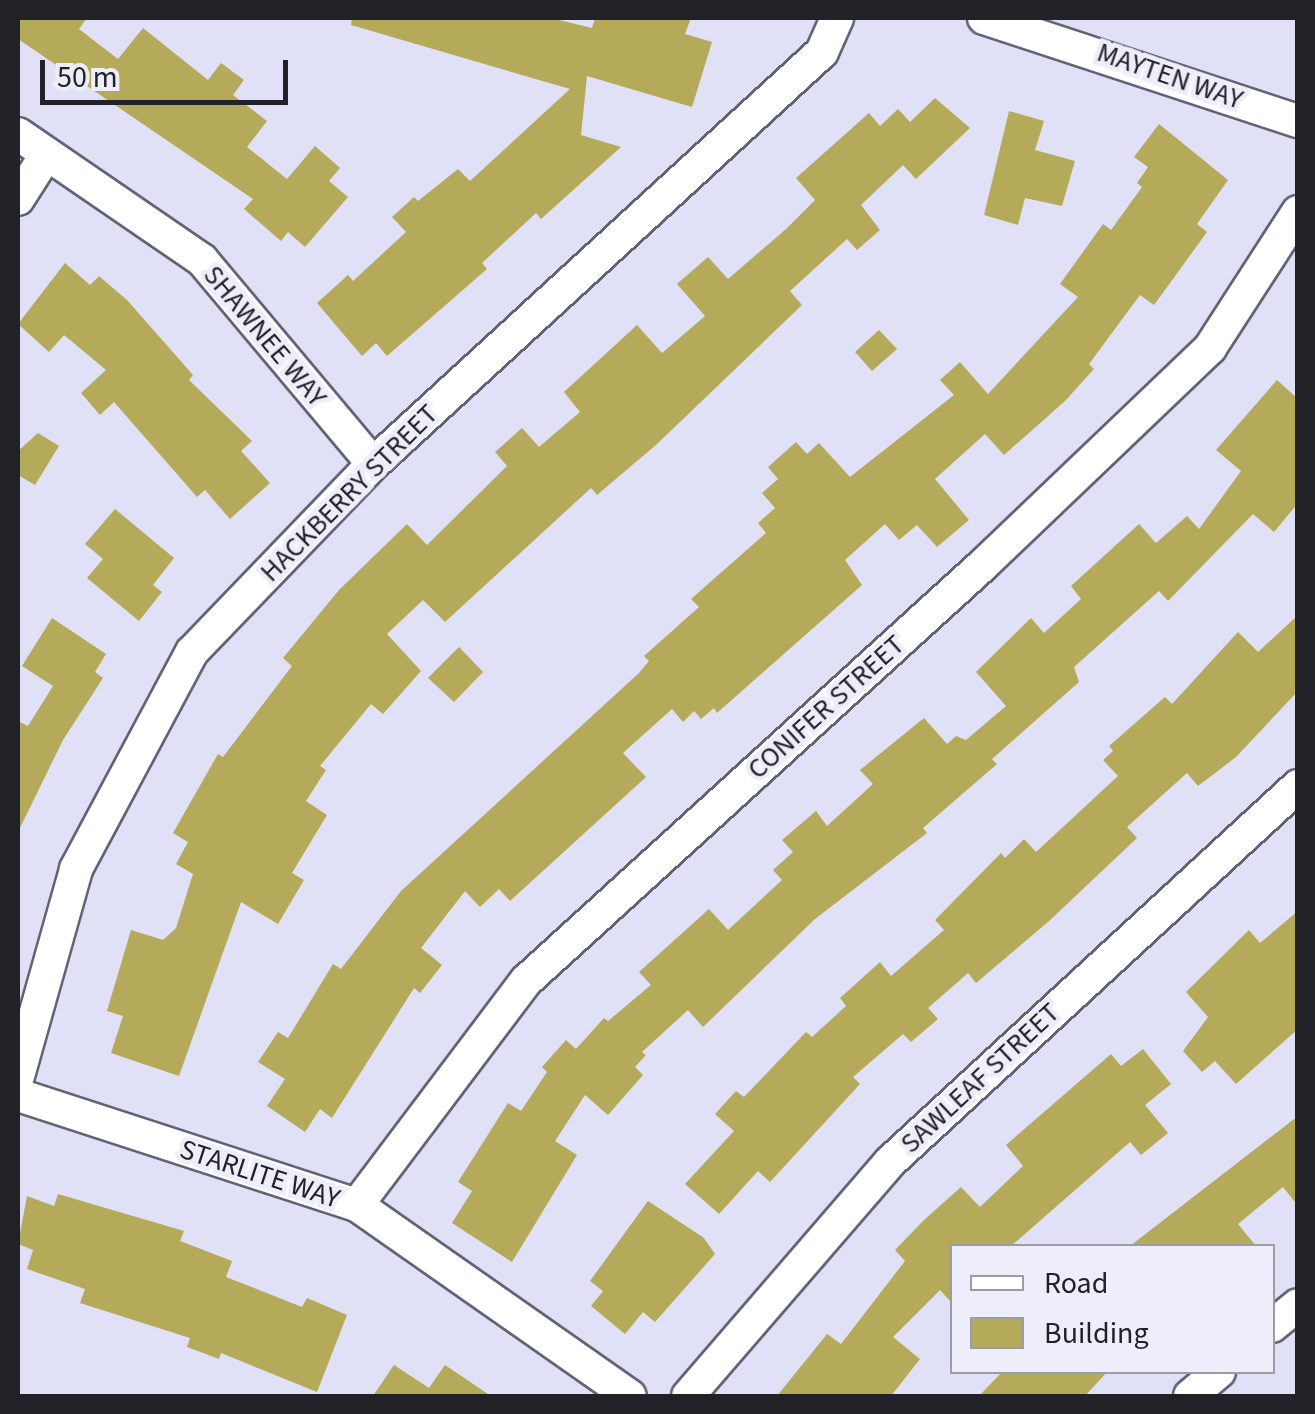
<!DOCTYPE html>
<html>
<head>
<meta charset="utf-8">
<style>
  body { margin:0 }
  #map { position:relative; width:1315px; height:1414px; overflow:hidden; background:#e0e0f6; font-family:"Source Sans 3",sans-serif }
  div>[style] { position:absolute }
  .building>* { inset:0; background:#b4aa5a }
  .roads { filter:drop-shadow(2px 0 #636376) drop-shadow(-2px 0 #636376) drop-shadow(0 2px #636376) drop-shadow(0 -2px #636376) }
  .minor>* { height:32px; margin:-16px; padding:0 16px; transform-origin:16px; border-radius:16px; background:#fff }
  span { translate:-50% -50%; white-space:nowrap; text-align:center; line-height:1.15; -webkit-text-stroke:9px #eeeefb; paint-order:stroke }
  .street-label { font-size:28px; color:#212128 }
  .frame { position:absolute; inset:0; border:20px solid #212128; pointer-events:none }
  .legend { position:absolute; left:950px; top:1244px; width:325px; height:130px; box-sizing:border-box; background:#eeeefb; border:2px solid #9c9ca7; margin:0; padding:12px 18px; list-style:none; font-size:30px; color:#212128 }
  .legend li { display:flex; align-items:center; gap:20px; height:50px }
  .legend b { width:50px; border:2px solid #9c9ca7 }
  .scale { position:absolute; left:40px; top:60px; width:248px; height:45px; box-sizing:border-box; border:5px solid #212128; border-top:0; padding-left:12px; font-size:30px; line-height:35px; white-space:nowrap; color:#212128; -webkit-text-stroke:8px #eeeefb; paint-order:stroke }
</style>
</head>
<body>
<div id="map">
  <div class="building">
    <div style="clip-path:polygon(18px 18px,87px 18px,79px 29px,118px 59px,143px 28px,208px 80px,221px 63px,244px 80px,233px 95px,267px 121px,247px 147px,287px 179px,315px 146px,340px 168px,329px 181px,348px 197px,305px 247px,288px 232px,281px 241px,244px 209px,253px 199px,18px 39px)"></div>
    <div style="clip-path:polygon(352px 18px,551px 18px,592px 28px,595px 18px,691px 18px,685px 34px,712px 42px,692px 107px,587px 76px,581px 135px,621px 147px,541px 219px,536px 213px,482px 263px,487px 269px,387px 356px,376px 343px,362px 356px,317px 303px,348px 275px,353px 281px,406px 232px,392px 217px,414px 197px,418px 201px,458px 169px,470px 181px,570px 89px,351px 25px)"></div>
    <div style="clip-path:polygon(935px 98px,970px 128px,916px 179px,903px 165px,861px 205px,880px 230px,857px 250px,847px 239px,790px 291px,802px 305px,657px 444px,597px 495px,591px 488px,445px 622px,423px 600px,387px 634px,421px 671px,383px 714px,371px 704px,320px 766px,326px 770px,306px 801px,327px 815px,292px 873px,304px 880px,278px 924px,241px 902px,179px 1076px,111px 1053px,123px 1016px,107px 1011px,131px 930px,163px 940px,176px 928px,193px 874px,176px 864px,188px 842px,173px 833px,218px 754px,223px 757px,292px 666px,283px 658px,339px 590px,407px 524px,427px 545px,507px 466px,495px 452px,522px 428px,539px 447px,580px 412px,564px 392px,637px 325px,662px 353px,705px 316px,677px 284px,708px 257px,728px 279px,786px 229px,815px 200px,796px 178px,869px 113px,880px 126px,898px 109px,910px 122px)"></div>
    <div style="clip-path:polygon(1009px 111px,1044px 121px,1035px 150px,1075px 161px,1062px 206px,1025px 198px,1018px 225px,984px 215px)"></div>
    <div style="clip-path:polygon(1159px 124px,1228px 180px,1197px 224px,1207px 232px,1154px 305px,1140px 295px,1089px 364px,1094px 369px,1065px 401px,1004px 455px,985px 434px,935px 479px,969px 520px,937px 547px,917px 525px,899px 540px,885px 524px,845px 560px,862px 585px,717px 713px,714px 708px,701px 719px,694px 711px,683px 722px,672px 709px,623px 753px,646px 777px,510px 901px,499px 889px,480px 907px,465px 891px,421px 948px,442px 965px,420px 993px,414px 988px,332px 1118px,320px 1109px,305px 1132px,267px 1106px,285px 1079px,258px 1062px,278px 1032px,288px 1038px,333px 964px,341px 969px,401px 891px,639px 673px,649px 661px,644px 656px,699px 607px,691px 599px,766px 533px,758px 523px,775px 508px,762px 493px,778px 479px,768px 467px,796px 442px,807px 454px,819px 443px,850px 477px,954px 395px,940px 380px,960px 362px,988px 394px,1078px 297px,1060px 284px,1103px 224px,1111px 230px,1142px 187px,1137px 183px,1148px 167px,1134px 157px)"></div>
    <div style="clip-path:polygon(65px 263px,90px 285px,99px 276px,127px 300px,193px 375px,189px 380px,252px 441px,241px 451px,270px 483px,230px 519px,205px 490px,197px 497px,114px 402px,100px 415px,81px 393px,106px 370px,64px 335px,49px 352px,18px 324px)"></div>
    <div style="clip-path:polygon(879px 330px,897px 349px,872px 371px,855px 352px)"></div>
    <div style="clip-path:polygon(1277px 380px,1298px 399px,1298px 503px,1274px 532px,1253px 514px,1168px 601px,1159px 591px,1074px 667px,1079px 682px,992px 759px,997px 764px,923px 828px,927px 833px,815px 919px,703px 1027px,688px 1010px,642px 1052px,646px 1055px,635px 1067px,643px 1075px,608px 1115px,585px 1095px,555px 1141px,577px 1155px,512px 1262px,452px 1223px,472px 1191px,458px 1182px,508px 1103px,521px 1111px,547px 1072px,542px 1067px,566px 1040px,576px 1049px,604px 1018px,608px 1021px,651px 985px,639px 972px,709px 909px,728px 930px,782px 880px,773px 870px,793px 852px,782px 840px,816px 811px,827px 826px,873px 784px,860px 770px,924px 718px,947px 744px,956px 736px,966px 740px,1006px 706px,976px 672px,1031px 618px,1044px 633px,1081px 599px,1071px 586px,1139px 524px,1156px 543px,1187px 516px,1199px 529px,1241px 471px,1216px 450px)"></div>
    <div style="clip-path:polygon(38px 433px,59px 446px,35px 485px,18px 475px,18px 451px)"></div>
    <div style="clip-path:polygon(115px 509px,174px 558px,153px 585px,162px 592px,139px 621px,87px 578px,103px 559px,85px 544px)"></div>
    <div style="clip-path:polygon(1298px 615px,1298px 691px,1236px 757px,1198px 786px,1187px 773px,1127px 827px,1137px 838px,1048px 922px,976px 983px,968px 973px,928px 1008px,938px 1019px,911px 1042px,903px 1034px,853px 1077px,860px 1084px,770px 1182px,758px 1171px,719px 1214px,685px 1184px,734px 1131px,715px 1114px,736px 1091px,744px 1097px,806px 1032px,812px 1037px,846px 1006px,840px 998px,880px 962px,891px 976px,944px 930px,935px 920px,1001px 853px,1005px 858px,1024px 839px,1036px 852px,1118px 776px,1103px 760px,1113px 751px,1109px 746px,1165px 697px,1172px 704px,1238px 632px,1258px 652px)"></div>
    <div style="clip-path:polygon(52px 618px,106px 654px,95px 672px,103px 678px,63px 740px,18px 832px,18px 721px,28px 726px,53px 686px,22px 666px)"></div>
    <div style="clip-path:polygon(459px 647px,483px 672px,454px 702px,428px 678px)"></div>
    <div style="clip-path:polygon(1298px 911px,1298px 1029px,1236px 1084px,1215px 1061px,1202px 1072px,1183px 1051px,1208px 1017px,1186px 992px,1249px 930px,1260px 943px)"></div>
    <div style="clip-path:polygon(1143px 1049px,1171px 1084px,1145px 1105px,1168px 1133px,1141px 1155px,1130px 1142px,1011px 1246px,952px 1246px,952px 1303px,940px 1290px,893px 1337px,920px 1359px,891px 1396px,777px 1396px,827px 1334px,841px 1344px,905px 1261px,895px 1250px,924px 1220px,961px 1187px,980px 1207px,1023px 1166px,1006px 1145px,1111px 1054px,1121px 1066px)"></div>
    <div style="clip-path:polygon(1298px 1116px,1298px 1206px,1283px 1187px,1238px 1224px,1256px 1246px,1130px 1246px)"></div>
    <div style="clip-path:polygon(58px 1194px,184px 1231px,180px 1241px,232px 1261px,226px 1277px,302px 1307px,307px 1298px,347px 1315px,317px 1392px,221px 1353px,219px 1359px,187px 1347px,190px 1338px,80px 1303px,85px 1289px,27px 1269px,33px 1250px,18px 1244px,27px 1196px,54px 1206px)"></div>
    <div style="clip-path:polygon(648px 1201px,704px 1238px,715px 1254px,655px 1322px,643px 1312px,625px 1334px,591px 1306px,603px 1291px,590px 1281px)"></div>
    <div style="clip-path:polygon(394px 1365px,429px 1388px,445px 1365px,491px 1396px,373px 1396px)"></div>
    <div style="clip-path:polygon(1002px 1372px,1107px 1372px,1085px 1396px,979px 1396px)"></div>
  </div>
  <div class="roads">
    <div class="minor">
      <div style="left:984px;top:18px;width:330px;rotate:18.2deg"></div>
      <div style="left:18px;top:134px;width:223px;rotate:34.4deg"></div>
      <div style="left:202px;top:260px;width:266px;rotate:50deg"></div>
      <div style="left:18px;top:199px;width:52px;rotate:-57.5deg"></div>
      <div style="left:18px;top:1076px;width:215px;rotate:-74.3deg"></div>
      <div style="left:76px;top:869px;width:246px;rotate:-61.9deg"></div>
      <div style="left:192px;top:652px;width:261px;rotate:-46.1deg"></div>
      <div style="left:373px;top:464px;width:609px;rotate:-42.54deg"></div>
      <div style="left:822px;top:52px;width:37px;rotate:-66deg"></div>
      <div style="left:18px;top:1095px;width:356px;rotate:18deg"></div>
      <div style="left:357px;top:1205px;width:333px;rotate:35deg"></div>
      <div style="left:357px;top:1205px;width:281px;rotate:-53deg"></div>
      <div style="left:526px;top:981px;width:619px;rotate:-42.32deg"></div>
      <div style="left:984px;top:564px;width:313px;rotate:-43.7deg"></div>
      <div style="left:1210px;top:348px;width:162px;rotate:-57.1deg"></div>
      <div style="left:1272px;top:1326px;width:33px;rotate:-39deg"></div>
      <div style="left:688px;top:1396px;width:309px;rotate:-49.2deg"></div>
      <div style="left:890px;top:1162px;width:555px;rotate:-42.66deg"></div>
      <div style="left:1190px;top:1396px;width:38px;rotate:-40deg"></div>
    </div>
  </div>
  <div class="street-label">
    <span style="left:1170px;top:76px;rotate:19deg">MAYTEN WAY</span>
    <span style="left:265px;top:336px;rotate:50deg">SHAWNEE WAY</span>
    <span style="left:349px;top:493px;rotate:-45deg">HACKBERRY STREET</span>
    <span style="left:826px;top:707px;rotate:-42deg">CONIFER STREET</span>
    <span style="left:980px;top:1078px;rotate:-43deg">SAWLEAF STREET</span>
    <span style="left:260px;top:1174px;rotate:18deg">STARLITE WAY</span>
  </div>
  <div class="frame"></div>
  <ul class="legend">
  <li><b style="height:12px;background:#fff"></b>Road</li>
  <li><b style="height:28px;background:#b4aa5a"></b>Building</li>
  </ul>
  <div class="scale">50 m</div>
</div>
</body>
</html>
